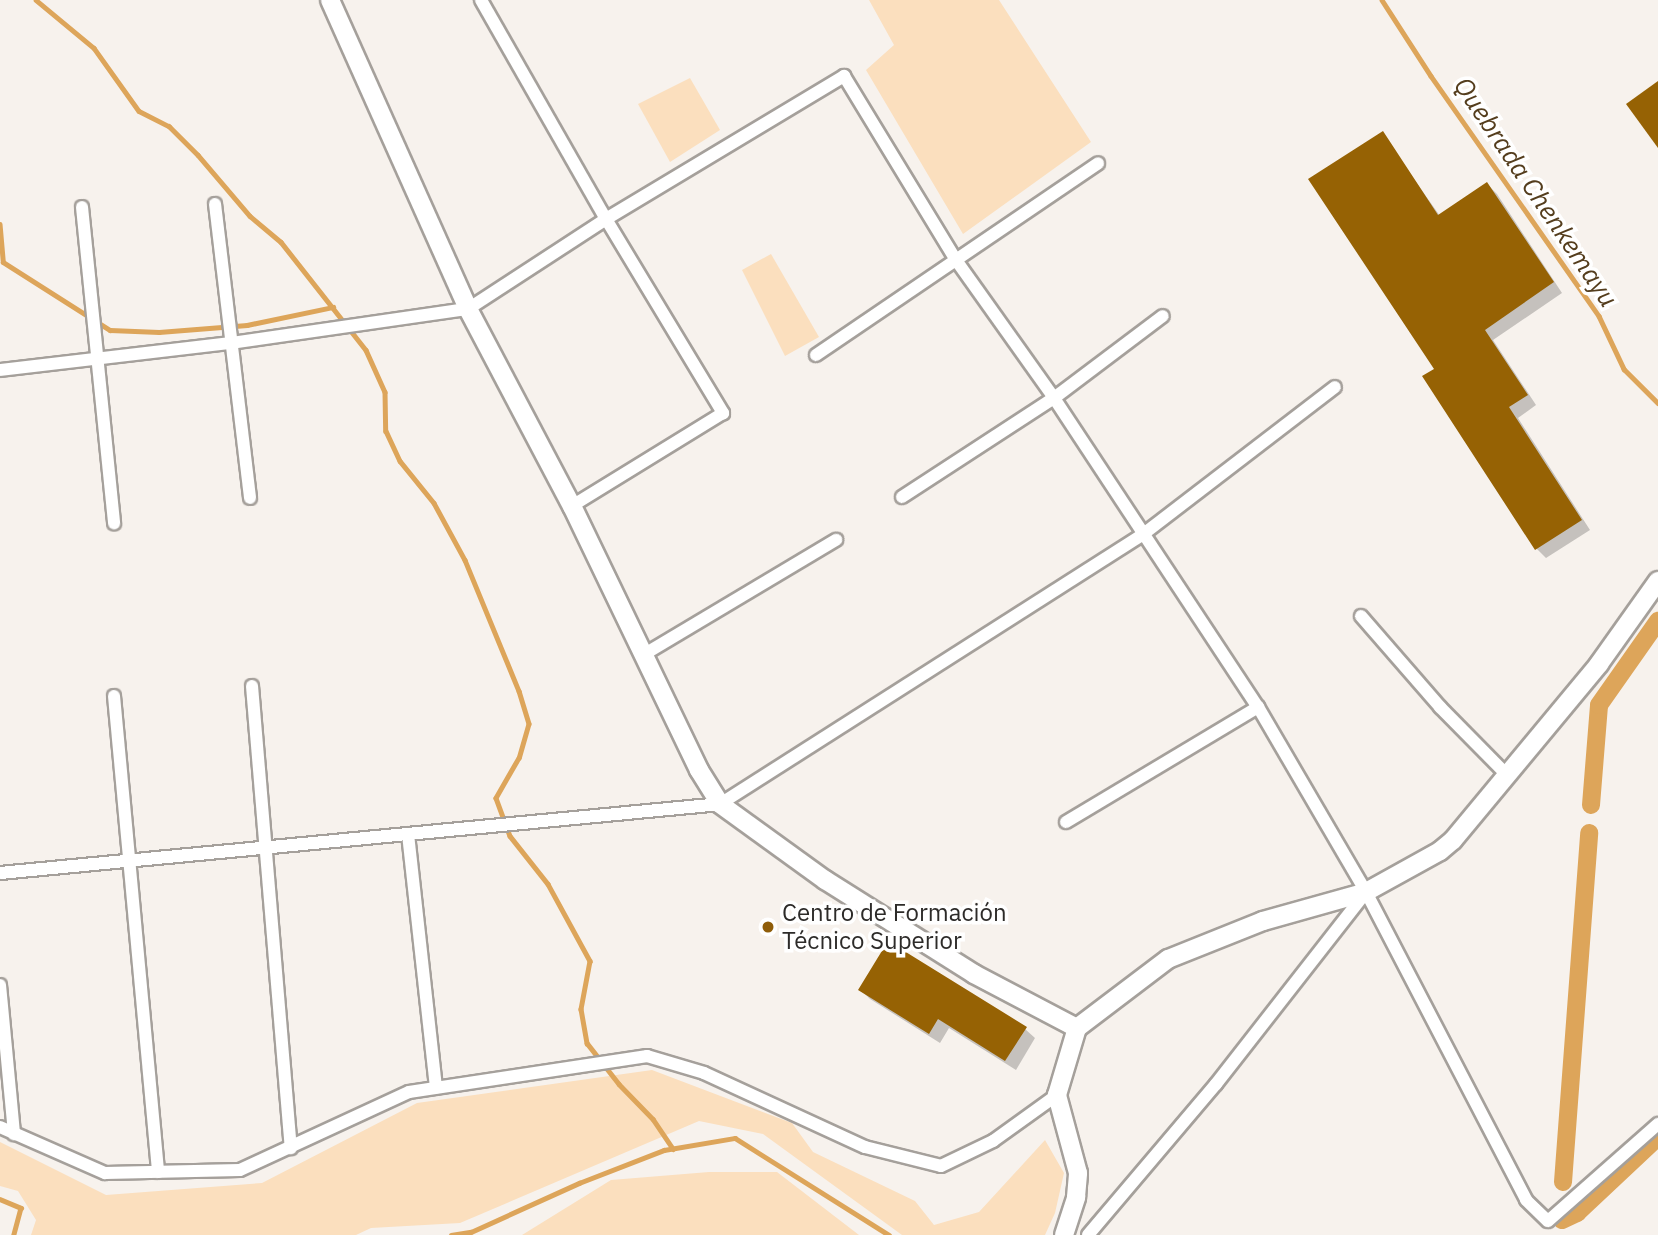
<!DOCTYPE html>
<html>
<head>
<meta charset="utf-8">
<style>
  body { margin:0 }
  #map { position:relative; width:1658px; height:1235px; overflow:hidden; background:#f7f2ed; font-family:"IBM Plex Sans",sans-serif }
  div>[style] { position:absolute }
  .green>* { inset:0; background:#fbdfbe }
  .shadow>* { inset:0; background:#0003 }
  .stream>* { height:4.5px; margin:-2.25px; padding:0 2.25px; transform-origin:2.25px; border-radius:2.25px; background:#dda55a }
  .canal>* { height:18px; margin:-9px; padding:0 9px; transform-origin:9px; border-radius:9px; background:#dda55a }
  .building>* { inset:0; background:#966204 }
  .roads { filter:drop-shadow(2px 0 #a5a09b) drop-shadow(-2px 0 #a5a09b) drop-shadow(0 2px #a5a09b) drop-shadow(0 -2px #a5a09b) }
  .street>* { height:12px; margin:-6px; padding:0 6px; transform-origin:6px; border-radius:6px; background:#fff }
  .secondary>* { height:18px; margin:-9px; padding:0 9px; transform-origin:9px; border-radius:9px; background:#fff }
  .dots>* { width:19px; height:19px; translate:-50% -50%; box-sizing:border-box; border:4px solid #fff; border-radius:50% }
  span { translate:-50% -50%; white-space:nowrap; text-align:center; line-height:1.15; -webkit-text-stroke:7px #fff; paint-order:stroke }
  .poi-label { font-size:24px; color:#2d2b29 }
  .left { translate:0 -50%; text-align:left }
  .water-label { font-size:26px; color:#543d1d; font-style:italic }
</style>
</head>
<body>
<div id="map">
  <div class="green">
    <div style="clip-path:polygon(869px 0,999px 0,1091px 142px,963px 234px,866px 70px,894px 45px)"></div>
    <div style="clip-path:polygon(690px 78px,720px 130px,670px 162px,638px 104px)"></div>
    <div style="clip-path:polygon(771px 254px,819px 337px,785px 356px,742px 270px)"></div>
    <div style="clip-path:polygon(652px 1070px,792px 1123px,813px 1152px,915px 1201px,934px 1225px,979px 1212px,1045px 1140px,1064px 1173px,1055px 1213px,1045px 1235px,902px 1235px,763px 1134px,699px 1121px,460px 1223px,371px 1228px,356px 1235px,31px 1235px,36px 1220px,18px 1191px,0 1186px,0 1142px,106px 1195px,262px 1183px,417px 1103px)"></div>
    <div style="clip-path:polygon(709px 1172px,777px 1172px,859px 1235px,522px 1235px,611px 1180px)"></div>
  </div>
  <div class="shadow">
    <div style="clip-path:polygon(1382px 134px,1440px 216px,1487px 184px,1497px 194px,1562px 293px,1493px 340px,1536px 405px,1518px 418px,1590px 530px,1546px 558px,1536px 548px)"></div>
    <div style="clip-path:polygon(860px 989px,1025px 1029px,1035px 1038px,1016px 1070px,949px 1028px,940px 1043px,870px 999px)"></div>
  </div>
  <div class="stream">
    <div style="left:36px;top:0;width:75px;rotate:39.6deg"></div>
    <div style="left:94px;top:48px;width:77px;rotate:54.5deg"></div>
    <div style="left:139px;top:111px;width:34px;rotate:27deg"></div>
    <div style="left:169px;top:126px;width:41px;rotate:45deg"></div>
    <div style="left:198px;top:155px;width:80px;rotate:49.6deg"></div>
    <div style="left:250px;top:216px;width:40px;rotate:40deg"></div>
    <div style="left:281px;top:242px;width:137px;rotate:51.8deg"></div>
    <div style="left:366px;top:350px;width:46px;rotate:65.7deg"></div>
    <div style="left:385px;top:392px;width:39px;rotate:89deg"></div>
    <div style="left:386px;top:431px;width:33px;rotate:65deg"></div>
    <div style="left:400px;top:461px;width:54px;rotate:51deg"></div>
    <div style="left:434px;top:503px;width:65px;rotate:61.5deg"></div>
    <div style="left:465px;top:560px;width:142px;rotate:67.6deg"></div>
    <div style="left:519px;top:691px;width:34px;rotate:73deg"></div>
    <div style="left:529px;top:724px;width:35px;rotate:106deg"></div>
    <div style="left:519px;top:758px;width:46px;rotate:119.9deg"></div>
    <div style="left:496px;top:798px;width:40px;rotate:69.8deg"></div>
    <div style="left:510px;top:836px;width:61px;rotate:51.6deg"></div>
    <div style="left:548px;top:884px;width:88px;rotate:61.4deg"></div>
    <div style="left:590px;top:961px;width:49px;rotate:100.6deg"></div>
    <div style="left:581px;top:1009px;width:35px;rotate:80deg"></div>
    <div style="left:587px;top:1043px;width:52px;rotate:52deg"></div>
    <div style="left:619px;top:1084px;width:49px;rotate:45.8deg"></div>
    <div style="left:653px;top:1119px;width:36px;rotate:56deg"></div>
    <div style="left:1382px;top:0;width:90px;rotate:57.2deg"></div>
    <div style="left:1431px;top:76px;width:293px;rotate:55deg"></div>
    <div style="left:1599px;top:316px;width:59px;rotate:64.7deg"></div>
    <div style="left:1624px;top:369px;width:48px;rotate:45deg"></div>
    <div style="left:0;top:224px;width:38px;rotate:85deg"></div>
    <div style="left:3px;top:262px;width:127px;rotate:32.4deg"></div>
    <div style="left:110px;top:330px;width:49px;rotate:2.3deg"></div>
    <div style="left:159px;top:332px;width:88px;rotate:-4.5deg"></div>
    <div style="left:247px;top:325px;width:88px;rotate:-11.8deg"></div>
    <div style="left:0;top:1199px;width:23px;rotate:23deg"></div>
    <div style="left:21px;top:1208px;width:28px;rotate:105deg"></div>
    <div style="left:451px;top:1235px;width:20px;rotate:-9deg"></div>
    <div style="left:471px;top:1232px;width:119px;rotate:-24.4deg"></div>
    <div style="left:579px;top:1183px;width:91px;rotate:-21.2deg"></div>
    <div style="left:664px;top:1150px;width:72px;rotate:-9.6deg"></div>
    <div style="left:735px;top:1138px;width:182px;rotate:32.2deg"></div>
  </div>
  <div class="canal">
    <div style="left:1591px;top:805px;width:100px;rotate:-85.4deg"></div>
    <div style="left:1599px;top:705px;width:103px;rotate:-54.9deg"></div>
    <div style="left:1563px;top:1182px;width:350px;rotate:-85.7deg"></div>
    <div style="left:1562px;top:1220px;width:17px;rotate:-25deg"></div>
    <div style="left:1577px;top:1213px;width:111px;rotate:-43.2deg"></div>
  </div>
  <div class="building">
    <div style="clip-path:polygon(1658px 81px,1658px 148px,1626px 104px)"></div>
    <div style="clip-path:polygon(1383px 131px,1438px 215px,1487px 182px,1554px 282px,1485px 330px,1528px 395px,1509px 407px,1582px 520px,1535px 550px,1422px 376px,1434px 369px,1308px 179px)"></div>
    <div style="clip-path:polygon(888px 941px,1027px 1027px,1005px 1061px,938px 1019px,929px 1034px,858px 990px)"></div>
  </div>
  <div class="roads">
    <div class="street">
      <div style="left:481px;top:0;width:252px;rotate:60.3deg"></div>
      <div style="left:606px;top:219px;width:227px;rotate:58.9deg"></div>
      <div style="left:723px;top:413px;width:177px;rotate:148.4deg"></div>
      <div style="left:215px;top:204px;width:296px;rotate:83.2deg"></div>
      <div style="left:82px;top:207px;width:318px;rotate:84.2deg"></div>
      <div style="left:816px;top:355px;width:341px;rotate:-34.2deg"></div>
      <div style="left:0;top:370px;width:233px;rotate:-6.7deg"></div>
      <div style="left:231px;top:343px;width:239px;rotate:-8.2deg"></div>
      <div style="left:468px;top:309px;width:165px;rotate:-33.1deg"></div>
      <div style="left:606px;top:219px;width:278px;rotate:-31deg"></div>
      <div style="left:844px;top:76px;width:215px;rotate:58.7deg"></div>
      <div style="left:956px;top:260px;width:169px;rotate:54.6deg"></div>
      <div style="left:1054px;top:398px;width:370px;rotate:56.6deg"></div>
      <div style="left:1258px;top:707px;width:214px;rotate:59.7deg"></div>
      <div style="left:1366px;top:892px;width:347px;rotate:62.5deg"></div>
      <div style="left:1526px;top:1200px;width:30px;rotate:44deg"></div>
      <div style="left:1548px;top:1221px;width:147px;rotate:-41.4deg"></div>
      <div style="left:902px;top:497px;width:181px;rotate:-33.1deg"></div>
      <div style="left:1054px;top:398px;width:136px;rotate:-37deg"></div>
      <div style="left:1361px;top:616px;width:121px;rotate:49deg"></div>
      <div style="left:1440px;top:707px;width:97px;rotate:45.4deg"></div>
      <div style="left:643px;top:655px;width:225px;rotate:-30.8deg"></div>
      <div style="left:252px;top:686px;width:464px;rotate:85.2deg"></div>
      <div style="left:114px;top:696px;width:478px;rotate:84.7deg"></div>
      <div style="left:1066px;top:822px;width:224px;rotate:-30.9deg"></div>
      <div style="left:408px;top:834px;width:255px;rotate:83.7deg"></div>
      <div style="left:0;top:873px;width:723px;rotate:-5.47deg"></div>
      <div style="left:720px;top:804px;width:500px;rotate:-32.52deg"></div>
      <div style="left:1142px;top:535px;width:243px;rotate:-37.5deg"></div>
      <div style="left:0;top:985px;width:150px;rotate:84.6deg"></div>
      <div style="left:0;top:1127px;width:115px;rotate:23.7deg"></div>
      <div style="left:105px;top:1173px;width:135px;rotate:-1.3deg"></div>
      <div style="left:240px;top:1170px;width:186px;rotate:-24.8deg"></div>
      <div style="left:409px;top:1092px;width:241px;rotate:-8.6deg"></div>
      <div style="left:647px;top:1056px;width:59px;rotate:16.6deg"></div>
      <div style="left:704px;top:1073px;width:177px;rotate:24.7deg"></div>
      <div style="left:865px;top:1147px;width:78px;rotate:14deg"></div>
      <div style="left:941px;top:1166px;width:58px;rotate:-25.7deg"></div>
      <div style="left:993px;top:1141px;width:79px;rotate:-35.7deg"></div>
      <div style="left:1088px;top:1235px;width:198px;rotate:-49.7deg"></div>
      <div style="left:1216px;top:1084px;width:244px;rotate:-52deg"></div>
    </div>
    <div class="secondary">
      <div style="left:330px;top:0;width:338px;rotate:65.9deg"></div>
      <div style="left:468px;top:309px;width:223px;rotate:62.2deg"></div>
      <div style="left:572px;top:506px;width:293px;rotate:64.3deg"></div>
      <div style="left:699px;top:770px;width:40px;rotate:58deg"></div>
      <div style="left:720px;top:804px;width:130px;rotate:35.9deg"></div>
      <div style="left:825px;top:880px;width:176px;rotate:32.2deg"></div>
      <div style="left:974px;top:974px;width:116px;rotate:27.7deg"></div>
      <div style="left:1064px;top:1235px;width:40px;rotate:-72deg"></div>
      <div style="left:1076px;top:1197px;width:24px;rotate:-85deg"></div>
      <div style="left:1078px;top:1173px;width:81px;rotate:-105.1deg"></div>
      <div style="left:1057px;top:1095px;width:70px;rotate:-73.4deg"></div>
      <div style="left:1077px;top:1028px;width:114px;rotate:-37.2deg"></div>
      <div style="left:1168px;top:959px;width:102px;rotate:-21.8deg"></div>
      <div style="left:1263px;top:921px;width:107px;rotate:-15.7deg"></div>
      <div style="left:1366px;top:892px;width:85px;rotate:-29deg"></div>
      <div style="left:1440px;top:851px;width:17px;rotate:-40deg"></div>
      <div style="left:1453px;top:840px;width:229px;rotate:-50.3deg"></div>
      <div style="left:1599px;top:664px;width:102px;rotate:-54.6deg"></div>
    </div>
  </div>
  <div class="dots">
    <div style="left:768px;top:927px;background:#8f5d0a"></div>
  </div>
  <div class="poi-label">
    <span class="left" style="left:782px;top:927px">Centro de Formación<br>Técnico Superior</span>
  </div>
  <div class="water-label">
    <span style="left:1536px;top:192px;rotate:56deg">Quebrada Chenkemayu</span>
  </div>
</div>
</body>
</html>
